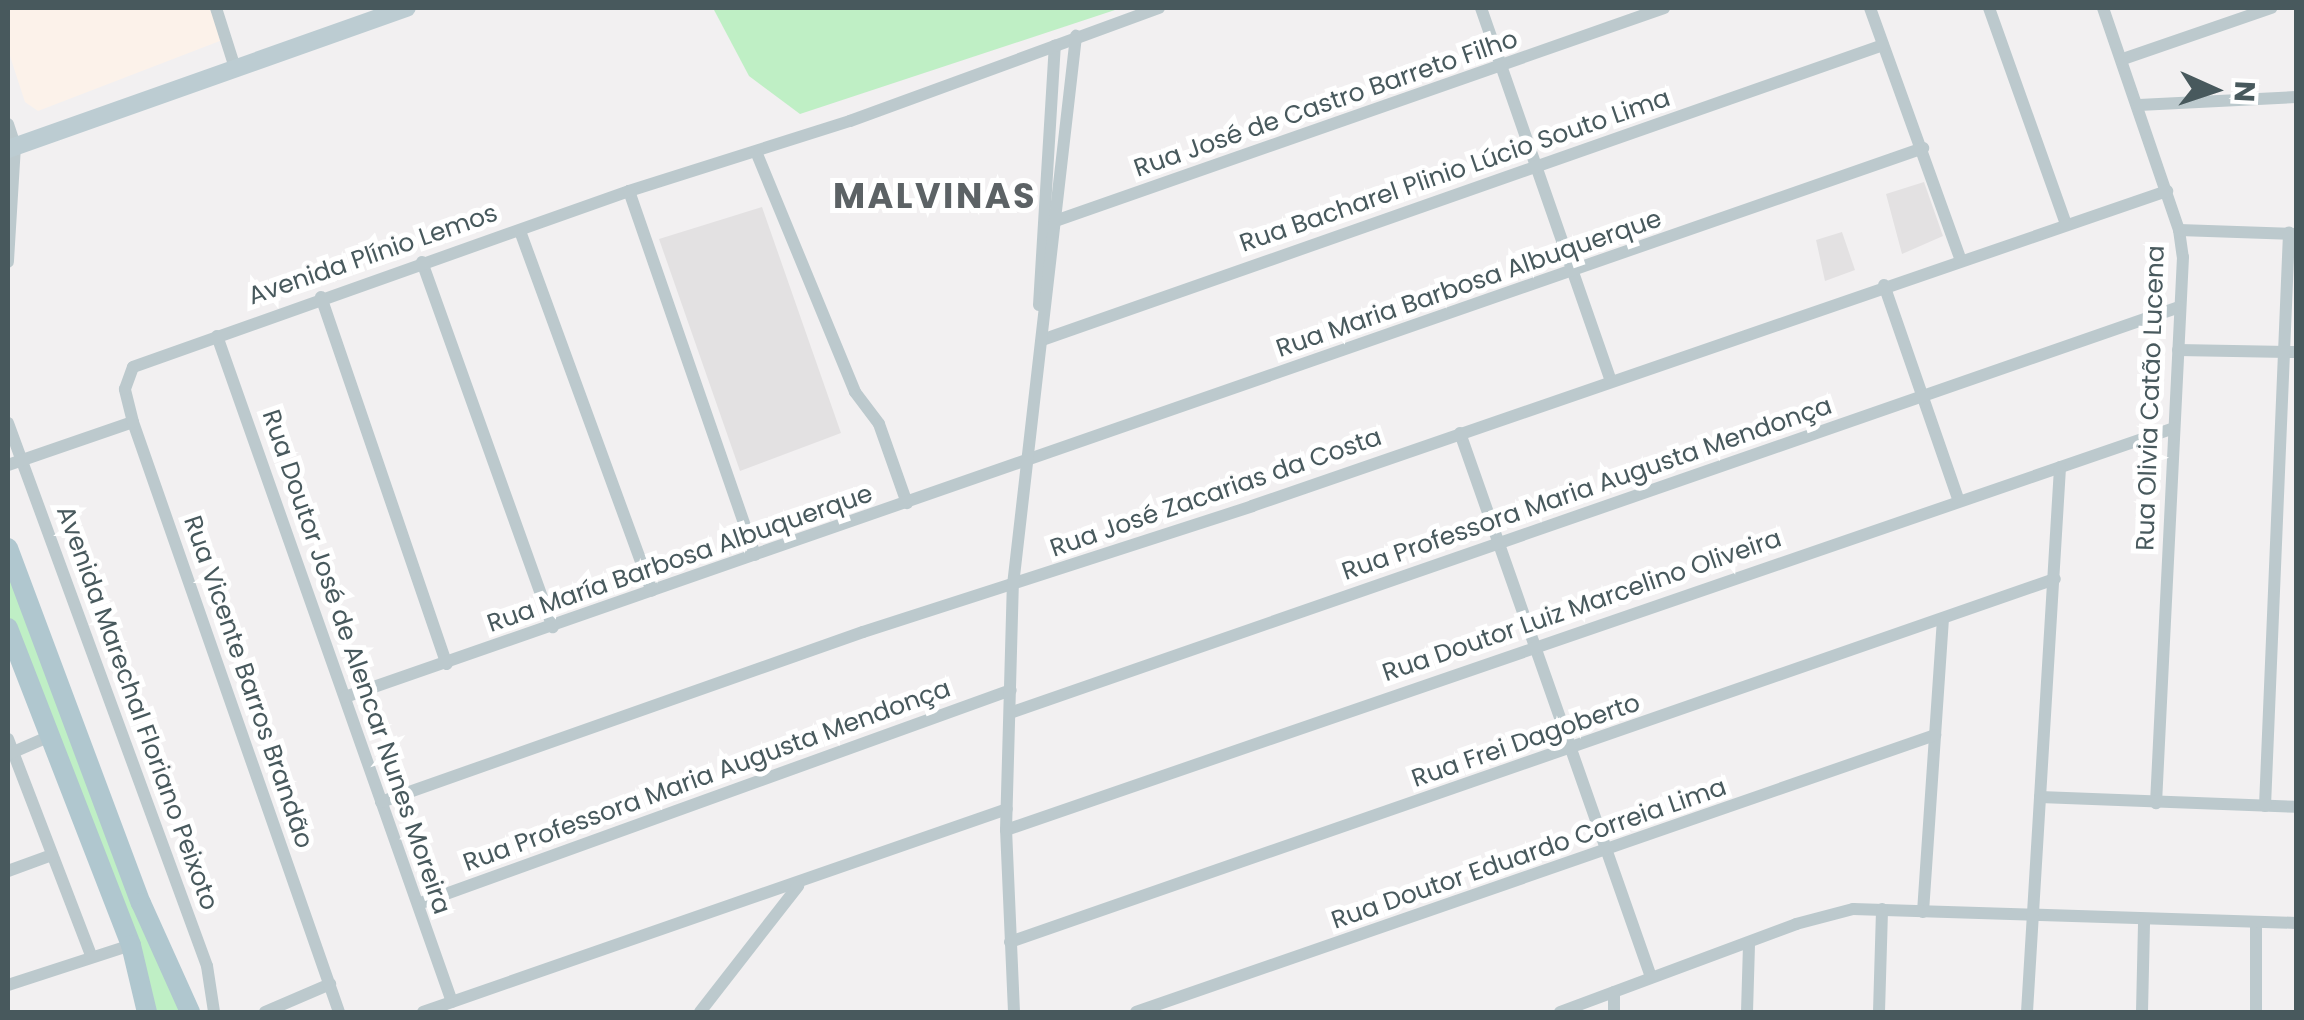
<!DOCTYPE html>
<html>
<head>
<meta charset="utf-8">
<style>
  body { margin:0 }
  #map { position:relative; width:2304px; height:1020px; overflow:hidden; background:#f2f0f1; font-family:Poppins,sans-serif }
  div>[style] { position:absolute }
  .commercial>* { inset:0; background:#fcf2ea }
  .education>* { inset:0; background:#e3e1e2 }
  .green>* { inset:0; background:#bfefc5 }
  .street>* { height:12px; margin:-6px; padding:0 6px; transform-origin:6px; border-radius:6px; background:#bcc9cd }
  .secondary>* { height:18px; margin:-9px; padding:0 9px; transform-origin:9px; border-radius:9px; background:#bcccd2 }
  .primary>* { height:20px; margin:-10px; padding:0 10px; transform-origin:10px; border-radius:10px; background:#b0c7cf }
  span { translate:-50% -50%; white-space:nowrap; text-align:center; line-height:1.15; -webkit-text-stroke:10px #fff; paint-order:stroke }
  .street-label { font-size:25px; color:#48595d }
  .district-label { font-size:35px; color:#5c6265; font-weight:700; letter-spacing:2.5px }
  .frame { position:absolute; inset:0; border:10px solid #48595d; pointer-events:none }
  .north { position:absolute; left:2164px; top:40px; width:100px; height:100px; -webkit-text-stroke:8px #fff; paint-order:stroke; rotate:93deg; font-size:28px; font-weight:700; line-height:40px; text-align:center; color:#48595d }
  .north::after { content:''; display:block; margin:auto; width:35px; height:45px; background:#48595d; clip-path:polygon(50% 0,100% 100%,50% 72%,0 100%) }
</style>
</head>
<body>
<div id="map">
  <div class="commercial">
    <div style="clip-path:polygon(8px 8px,219px 8px,225px 39px,38px 111px,25px 102px,8px 50px)"></div>
  </div>
  <div class="education">
    <div style="clip-path:polygon(1924px 182px,1943px 236px,1902px 254px,1886px 194px)"></div>
    <div style="clip-path:polygon(762px 207px,841px 433px,740px 471px,659px 239px)"></div>
    <div style="clip-path:polygon(1842px 232px,1855px 270px,1825px 281px,1816px 240px)"></div>
  </div>
  <div class="green">
    <div style="clip-path:polygon(713px 8px,1121px 8px,800px 114px,749px 76px)"></div>
    <div style="clip-path:polygon(8px 553px,186px 1012px,152px 1012px,8px 617px)"></div>
  </div>
  <div class="street">
    <div style="left:216px;top:8px;width:63px;rotate:72.4deg"></div>
    <div style="left:1481px;top:8px;width:395px;rotate:70.8deg"></div>
    <div style="left:1870px;top:8px;width:266px;rotate:70.2deg"></div>
    <div style="left:1989px;top:8px;width:227px;rotate:70.4deg"></div>
    <div style="left:2103px;top:8px;width:235px;rotate:71.1deg"></div>
    <div style="left:2179px;top:230px;width:27px;rotate:82deg"></div>
    <div style="left:2183px;top:257px;width:547px;rotate:92.83deg"></div>
    <div style="left:2123px;top:59px;width:157px;rotate:-19deg"></div>
    <div style="left:2139px;top:105px;width:157px;rotate:-2.9deg"></div>
    <div style="left:8px;top:124px;width:23px;rotate:72deg"></div>
    <div style="left:15px;top:146px;width:116px;rotate:93.5deg"></div>
    <div style="left:757px;top:154px;width:257px;rotate:67.6deg"></div>
    <div style="left:855px;top:392px;width:40px;rotate:53deg"></div>
    <div style="left:879px;top:424px;width:84px;rotate:70.5deg"></div>
    <div style="left:629px;top:191px;width:385px;rotate:70.9deg"></div>
    <div style="left:1058px;top:220px;width:642px;rotate:-19.28deg"></div>
    <div style="left:2179px;top:230px;width:117px;rotate:2deg"></div>
    <div style="left:520px;top:231px;width:383px;rotate:69.9deg"></div>
    <div style="left:422px;top:262px;width:388px;rotate:70.3deg"></div>
    <div style="left:1884px;top:285px;width:226px;rotate:70.9deg"></div>
    <div style="left:321px;top:297px;width:388px;rotate:71.1deg"></div>
    <div style="left:1039px;top:305px;width:260px;rotate:-86.5deg"></div>
    <div style="left:217px;top:336px;width:706px;rotate:70.56deg"></div>
    <div style="left:1042px;top:340px;width:891px;rotate:-19.33deg"></div>
    <div style="left:2178px;top:350px;width:118px;rotate:1deg"></div>
    <div style="left:8px;top:423px;width:578px;rotate:69.87deg"></div>
    <div style="left:207px;top:966px;width:47px;rotate:81.3deg"></div>
    <div style="left:1460px;top:433px;width:577px;rotate:70.65deg"></div>
    <div style="left:8px;top:465px;width:132px;rotate:-19deg"></div>
    <div style="left:345px;top:697px;width:1671px;rotate:-19.18deg"></div>
    <div style="left:1010px;top:713px;width:1237px;rotate:-19.15deg"></div>
    <div style="left:8px;top:739px;width:231px;rotate:69deg"></div>
    <div style="left:9px;top:754px;width:43px;rotate:-23.6deg"></div>
    <div style="left:2040px;top:797px;width:256px;rotate:2.2deg"></div>
    <div style="left:381px;top:802px;width:511px;rotate:-19.43deg"></div>
    <div style="left:863px;top:632px;width:409px;rotate:-17.9deg"></div>
    <div style="left:1252px;top:506px;width:968px;rotate:-19deg"></div>
    <div style="left:2265px;top:806px;width:574px;rotate:-87.6deg"></div>
    <div style="left:1006px;top:830px;width:1235px;rotate:-18.99deg"></div>
    <div style="left:8px;top:871px;width:47px;rotate:-20deg"></div>
    <div style="left:418px;top:904px;width:630px;rotate:-19.84deg"></div>
    <div style="left:1923px;top:912px;width:294px;rotate:-86.1deg"></div>
    <div style="left:2256px;top:922px;width:90px;rotate:90deg"></div>
    <div style="left:1010px;top:942px;width:1106px;rotate:-19.16deg"></div>
    <div style="left:8px;top:985px;width:129px;rotate:-18deg"></div>
    <div style="left:265px;top:1012px;width:71px;rotate:-23.3deg"></div>
    <div style="left:339px;top:1012px;width:625px;rotate:-109.25deg"></div>
    <div style="left:133px;top:422px;width:34px;rotate:-104deg"></div>
    <div style="left:125px;top:389px;width:23px;rotate:-70deg"></div>
    <div style="left:133px;top:367px;width:526px;rotate:-19.54deg"></div>
    <div style="left:629px;top:191px;width:232px;rotate:-17.6deg"></div>
    <div style="left:850px;top:121px;width:329px;rotate:-20.1deg"></div>
    <div style="left:423px;top:1012px;width:618px;rotate:-19.17deg"></div>
    <div style="left:700px;top:1012px;width:160px;rotate:-52.1deg"></div>
    <div style="left:1014px;top:1012px;width:182px;rotate:-92.5deg"></div>
    <div style="left:1006px;top:830px;width:245px;rotate:-88.4deg"></div>
    <div style="left:1013px;top:585px;width:553px;rotate:-83.45deg"></div>
    <div style="left:1136px;top:1012px;width:846px;rotate:-19.12deg"></div>
    <div style="left:1560px;top:1012px;width:252px;rotate:-20.4deg"></div>
    <div style="left:1796px;top:924px;width:59px;rotate:-14.7deg"></div>
    <div style="left:1853px;top:909px;width:443px;rotate:1.8deg"></div>
    <div style="left:1614px;top:1012px;width:20px;rotate:-90deg"></div>
    <div style="left:1747px;top:1012px;width:69px;rotate:-88.3deg"></div>
    <div style="left:1879px;top:1012px;width:103px;rotate:-88.3deg"></div>
    <div style="left:2027px;top:1012px;width:546px;rotate:-86.53deg"></div>
    <div style="left:2142px;top:1012px;width:91px;rotate:-88.7deg"></div>
  </div>
  <div class="secondary">
    <div style="left:8px;top:149px;width:423px;rotate:-19.5deg"></div>
  </div>
  <div class="primary">
    <div style="left:8px;top:548px;width:379px;rotate:69.5deg"></div>
    <div style="left:141px;top:903px;width:120px;rotate:65.8deg"></div>
    <div style="left:8px;top:628px;width:340px;rotate:68.8deg"></div>
    <div style="left:131px;top:945px;width:69px;rotate:76.6deg"></div>
  </div>
  <div class="street-label">
    <span style="left:1326px;top:104px;rotate:-19deg">Rua José de Castro Barreto Filho</span>
    <span style="left:1455px;top:171px;rotate:-19deg">Rua Bacharel Plinio Lúcio Souto Lima</span>
    <span style="left:373px;top:255px;rotate:-19deg">Avenida Plínio Lemos</span>
    <span style="left:1469px;top:284px;rotate:-19deg">Rua Maria Barbosa Albuquerque</span>
    <span style="left:2151px;top:398px;rotate:-88deg">Rua Olivia Catão Lucena</span>
    <span style="left:1587px;top:489px;rotate:-19deg">Rua Professora Maria Augusta Mendonça</span>
    <span style="left:1216px;top:493px;rotate:-19deg">Rua José Zacarias da Costa</span>
    <span style="left:680px;top:559px;rotate:-19deg">Rua María Barbosa Albuquerque</span>
    <span style="left:1582px;top:606px;rotate:-19deg">Rua Doutor Luiz Marcelino Oliveira</span>
    <span style="left:356px;top:662px;rotate:71deg">Rua Doutor José de Alencar Nunes Moreira</span>
    <span style="left:248px;top:682px;rotate:71deg">Rua Vicente Barros Brandão</span>
    <span style="left:137px;top:708px;rotate:70deg">Avenida Marechal Floriano Peixoto</span>
    <span style="left:1526px;top:741px;rotate:-19deg">Rua Frei Dagoberto</span>
    <span style="left:707px;top:776px;rotate:-20deg">Rua Professora Maria Augusta Mendonça</span>
    <span style="left:1529px;top:854px;rotate:-19deg">Rua Doutor Eduardo Correia Lima</span>
  </div>
  <div class="district-label">
    <span style="left:935px;top:196px">MALVINAS</span>
  </div>
  <div class="frame"></div>
  <div class="north">N</div>
</div>
</body>
</html>
